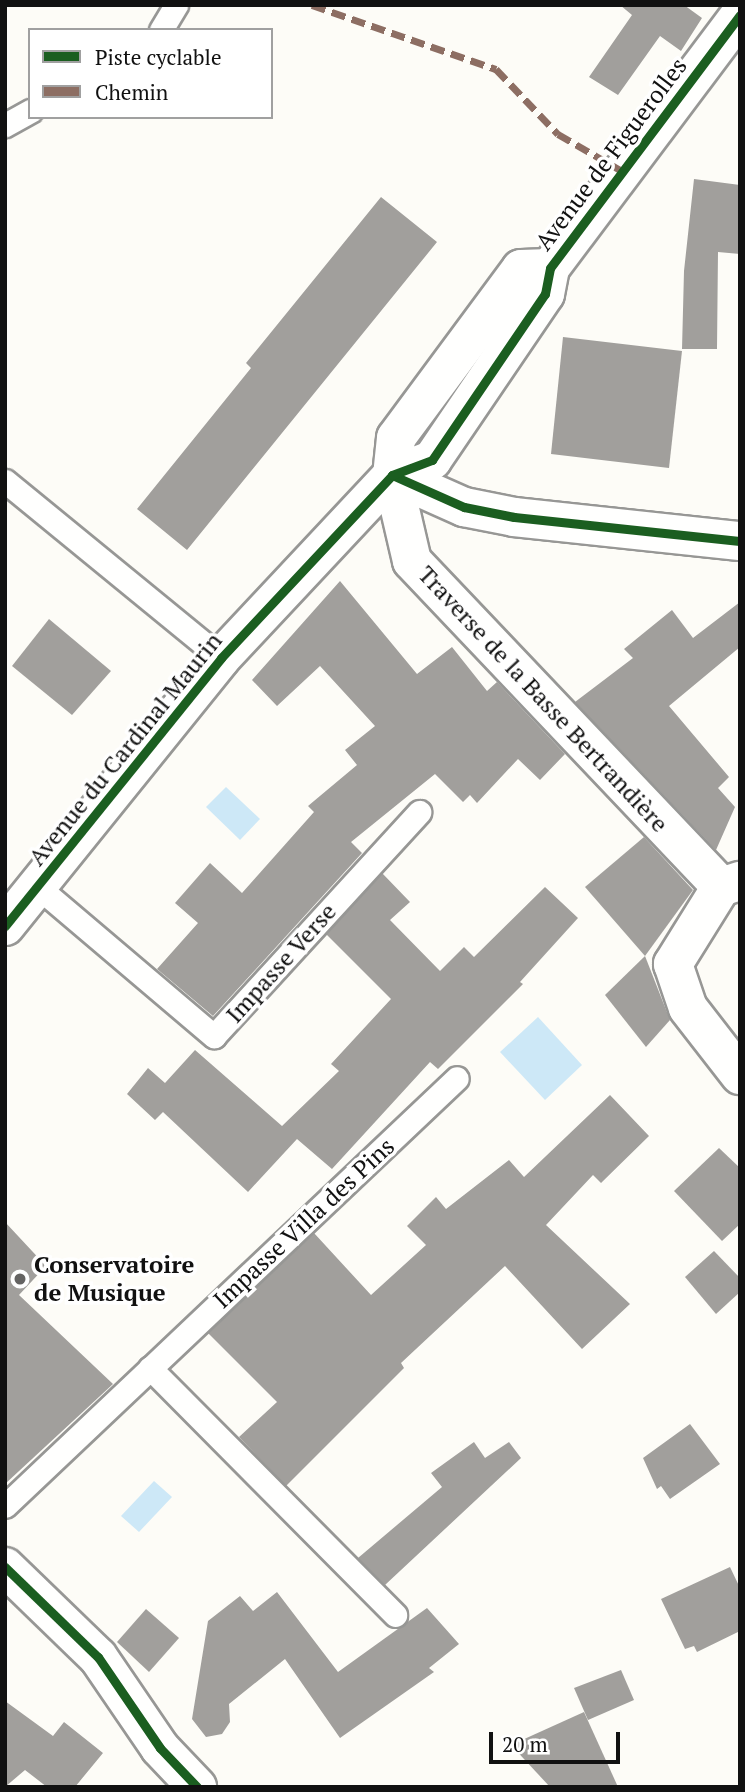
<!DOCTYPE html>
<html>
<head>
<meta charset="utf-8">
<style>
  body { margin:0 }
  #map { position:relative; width:745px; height:1792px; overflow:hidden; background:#fdfcf7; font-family:"PT Serif",serif }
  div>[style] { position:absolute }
  .water>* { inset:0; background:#cde8f7 }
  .building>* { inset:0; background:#a19f9c }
  .roads { filter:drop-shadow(2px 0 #979795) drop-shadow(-2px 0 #979795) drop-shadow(0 2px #979795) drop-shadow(0 -2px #979795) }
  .service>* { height:23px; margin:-11.5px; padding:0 11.5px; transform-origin:11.5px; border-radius:11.5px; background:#fffffe }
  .minor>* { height:38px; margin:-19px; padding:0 19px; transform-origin:19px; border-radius:19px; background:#fffffe }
  .tertiary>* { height:38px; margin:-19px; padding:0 19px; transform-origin:19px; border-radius:19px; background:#fffffe }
  .quiet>* { height:7px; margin-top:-3.5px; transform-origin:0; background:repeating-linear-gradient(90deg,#8d6e63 0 14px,transparent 0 21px) }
  .cycleway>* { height:9px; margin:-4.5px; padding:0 4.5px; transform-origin:4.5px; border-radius:4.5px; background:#1b5e20 }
  .dots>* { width:19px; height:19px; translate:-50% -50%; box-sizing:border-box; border:4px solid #fff; border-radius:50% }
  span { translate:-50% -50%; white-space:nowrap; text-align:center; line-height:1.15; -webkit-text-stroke:7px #fff; paint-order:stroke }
  .street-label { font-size:24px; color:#111 }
  .poi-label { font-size:24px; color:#111; font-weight:700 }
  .left { translate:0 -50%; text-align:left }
  .frame { position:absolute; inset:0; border:7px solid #111; pointer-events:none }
  .legend { position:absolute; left:28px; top:28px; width:245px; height:91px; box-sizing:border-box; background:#fff; border:2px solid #a0a0a0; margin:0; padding:9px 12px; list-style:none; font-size:21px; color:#111 }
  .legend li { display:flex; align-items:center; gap:14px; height:35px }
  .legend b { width:35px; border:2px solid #a0a0a0 }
  .scale { position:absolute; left:489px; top:1732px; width:131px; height:32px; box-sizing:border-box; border:4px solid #111; border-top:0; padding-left:9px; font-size:21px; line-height:24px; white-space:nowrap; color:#111; -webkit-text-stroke:5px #fff; paint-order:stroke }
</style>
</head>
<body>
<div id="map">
  <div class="water">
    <div style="clip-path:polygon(226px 787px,260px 819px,240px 840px,206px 807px)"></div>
    <div style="clip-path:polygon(538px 1017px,582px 1065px,545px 1100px,500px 1052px)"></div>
    <div style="clip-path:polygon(154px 1481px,172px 1497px,139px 1532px,121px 1516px)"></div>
  </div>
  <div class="building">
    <div style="clip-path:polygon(620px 5px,684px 5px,702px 18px,681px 51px,660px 36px,618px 95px,589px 77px,632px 15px)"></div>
    <div style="clip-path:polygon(694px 179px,740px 185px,740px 254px,718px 252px,717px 349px,682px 349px,684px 271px)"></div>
    <div style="clip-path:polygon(381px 197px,437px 242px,187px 550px,137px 509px,251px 368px,246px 363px)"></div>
    <div style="clip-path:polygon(563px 337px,682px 351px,669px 468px,551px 454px)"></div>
    <div style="clip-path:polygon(340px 581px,417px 674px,452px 647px,487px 691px,497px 682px,565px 754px,540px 780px,518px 759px,477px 803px,470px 795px,463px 802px,435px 774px,351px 842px,362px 853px,213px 1016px,157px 969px,198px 923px,175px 903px,210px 863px,242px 893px,314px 812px,308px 806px,357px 765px,345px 750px,375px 726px,320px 666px,277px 706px,252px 680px)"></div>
    <div style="clip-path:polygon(740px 602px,740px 647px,669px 706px,729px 777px,718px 788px,735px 807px,716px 850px,575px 702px,633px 658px,624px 649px,672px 610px,693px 638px)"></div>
    <div style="clip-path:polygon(49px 619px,111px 671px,72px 715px,12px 666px)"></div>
    <div style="clip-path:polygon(644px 837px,693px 890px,645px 956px,585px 887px)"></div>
    <div style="clip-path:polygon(382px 873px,410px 902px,390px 920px,440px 971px,464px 947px,474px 957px,545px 887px,578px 918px,520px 982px,523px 984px,438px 1069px,430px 1062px,332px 1169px,297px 1139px,248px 1192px,163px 1112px,155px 1120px,127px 1094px,148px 1068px,165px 1083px,195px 1050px,282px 1126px,339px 1071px,331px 1064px,391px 999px,326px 934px)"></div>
    <div style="clip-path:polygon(645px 956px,670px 1020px,646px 1047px,605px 995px)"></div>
    <div style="clip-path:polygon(610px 1095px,649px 1136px,601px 1183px,593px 1175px,546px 1225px,630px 1304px,582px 1349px,505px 1266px,401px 1363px,404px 1368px,286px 1486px,239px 1437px,277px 1402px,208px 1333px,314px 1233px,371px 1295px,426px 1245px,407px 1226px,436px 1197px,446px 1209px,509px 1160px,524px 1177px)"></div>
    <div style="clip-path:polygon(719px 1148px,740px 1168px,740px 1224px,722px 1241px,674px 1191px)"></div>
    <div style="clip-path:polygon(5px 1222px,46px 1266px,19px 1295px,113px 1384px,5px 1484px)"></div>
    <div style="clip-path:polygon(714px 1251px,740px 1278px,740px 1292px,716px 1314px,685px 1277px)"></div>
    <div style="clip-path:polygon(690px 1424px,720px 1464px,670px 1499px,661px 1486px,657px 1489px,643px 1458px)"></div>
    <div style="clip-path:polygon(474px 1442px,485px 1458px,509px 1442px,521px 1458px,385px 1585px,358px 1558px,442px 1487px,431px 1473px)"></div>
    <div style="clip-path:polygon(730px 1567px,740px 1588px,740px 1631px,697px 1652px,694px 1646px,685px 1649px,661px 1599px)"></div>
    <div style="clip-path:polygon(277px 1592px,338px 1672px,427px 1608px,459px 1644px,429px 1668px,434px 1672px,340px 1738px,285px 1659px,229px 1704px,230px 1722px,222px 1734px,206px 1737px,192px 1719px,208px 1621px,240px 1596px,253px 1611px)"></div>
    <div style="clip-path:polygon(146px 1609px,179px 1638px,149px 1672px,117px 1642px)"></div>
    <div style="clip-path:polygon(621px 1670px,634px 1700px,588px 1720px,574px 1688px)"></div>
    <div style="clip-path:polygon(5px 1701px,53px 1736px,64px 1722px,103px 1753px,75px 1787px,47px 1787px,25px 1770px,5px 1787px)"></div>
    <div style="clip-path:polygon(584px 1712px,618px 1787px,550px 1787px,511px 1745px)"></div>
  </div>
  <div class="roads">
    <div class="service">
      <div style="left:161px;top:30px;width:29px;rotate:-59deg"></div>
      <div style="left:5px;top:125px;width:29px;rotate:-29deg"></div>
      <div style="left:5px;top:481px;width:279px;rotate:39.3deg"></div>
      <div style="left:38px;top:887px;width:231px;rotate:40.3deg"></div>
      <div style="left:214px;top:1036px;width:304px;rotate:-47.5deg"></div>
      <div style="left:150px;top:1368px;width:348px;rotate:45.2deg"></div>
      <div style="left:5px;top:1506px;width:622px;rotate:-43.44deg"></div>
    </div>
    <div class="minor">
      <div style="left:550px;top:268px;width:29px;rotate:178deg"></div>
      <div style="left:521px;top:269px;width:210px;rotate:126.5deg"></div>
      <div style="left:396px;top:438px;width:37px;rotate:96deg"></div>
      <div style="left:392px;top:475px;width:88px;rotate:76.9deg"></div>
      <div style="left:412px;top:561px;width:449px;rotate:46.5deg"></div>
      <div style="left:721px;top:887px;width:20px;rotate:-18deg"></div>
      <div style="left:392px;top:475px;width:79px;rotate:24deg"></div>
      <div style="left:464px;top:507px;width:51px;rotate:11.3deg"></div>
      <div style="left:514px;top:517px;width:227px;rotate:6.1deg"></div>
      <div style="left:721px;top:887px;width:91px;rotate:121.9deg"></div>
      <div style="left:673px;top:964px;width:46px;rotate:71.2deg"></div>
      <div style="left:688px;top:1008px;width:85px;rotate:52.2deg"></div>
      <div style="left:5px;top:926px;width:344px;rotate:-51.1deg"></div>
      <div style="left:221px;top:658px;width:250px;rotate:-46.9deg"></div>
      <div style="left:392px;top:475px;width:43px;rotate:-20.6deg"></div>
      <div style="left:432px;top:460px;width:201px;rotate:-55.8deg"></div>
      <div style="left:545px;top:294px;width:26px;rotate:-79deg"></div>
      <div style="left:550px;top:268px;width:316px;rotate:-53.1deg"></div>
    </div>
    <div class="tertiary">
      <div style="left:5px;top:1567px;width:129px;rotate:44.1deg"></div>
      <div style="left:98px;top:1657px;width:110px;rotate:55.7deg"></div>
      <div style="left:160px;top:1748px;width:54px;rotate:46.5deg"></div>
    </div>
  </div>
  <div class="quiet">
    <div style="left:312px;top:5px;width:195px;rotate:19.2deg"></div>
    <div style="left:496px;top:69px;width:90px;rotate:46.4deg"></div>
    <div style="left:558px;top:134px;width:74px;rotate:30deg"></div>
  </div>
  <div class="cycleway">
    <div style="left:392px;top:475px;width:79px;rotate:24deg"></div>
    <div style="left:464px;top:507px;width:51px;rotate:11.3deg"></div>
    <div style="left:514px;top:517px;width:227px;rotate:6.1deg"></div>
    <div style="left:5px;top:926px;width:344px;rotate:-51.1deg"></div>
    <div style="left:221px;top:658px;width:250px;rotate:-46.9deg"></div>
    <div style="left:392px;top:475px;width:43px;rotate:-20.6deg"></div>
    <div style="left:432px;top:460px;width:201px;rotate:-55.8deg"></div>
    <div style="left:545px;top:294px;width:26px;rotate:-79deg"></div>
    <div style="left:550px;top:268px;width:316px;rotate:-53.1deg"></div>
    <div style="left:5px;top:1567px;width:129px;rotate:44.1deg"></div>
    <div style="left:98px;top:1657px;width:110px;rotate:55.7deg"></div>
    <div style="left:160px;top:1748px;width:54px;rotate:46.5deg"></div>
  </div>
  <div class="dots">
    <div style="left:20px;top:1279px;background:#646362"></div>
  </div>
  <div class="street-label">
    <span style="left:611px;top:154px;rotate:-53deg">Avenue de Figuerolles</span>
    <span style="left:543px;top:699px;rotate:47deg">Traverse de la Basse Bertrandière</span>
    <span style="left:125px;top:749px;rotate:-51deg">Avenue du Cardinal Maurin</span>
    <span style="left:281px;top:963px;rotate:-48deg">Impasse Verse</span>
    <span style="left:304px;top:1223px;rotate:-43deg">Impasse Villa des Pins</span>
  </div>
  <div class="poi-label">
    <span class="left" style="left:34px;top:1279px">Conservatoire<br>de Musique</span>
  </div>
  <div class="frame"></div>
  <ul class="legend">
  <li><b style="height:9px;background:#1b5e20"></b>Piste cyclable</li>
  <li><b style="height:9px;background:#8d6e63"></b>Chemin</li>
  </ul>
  <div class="scale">20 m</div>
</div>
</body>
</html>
